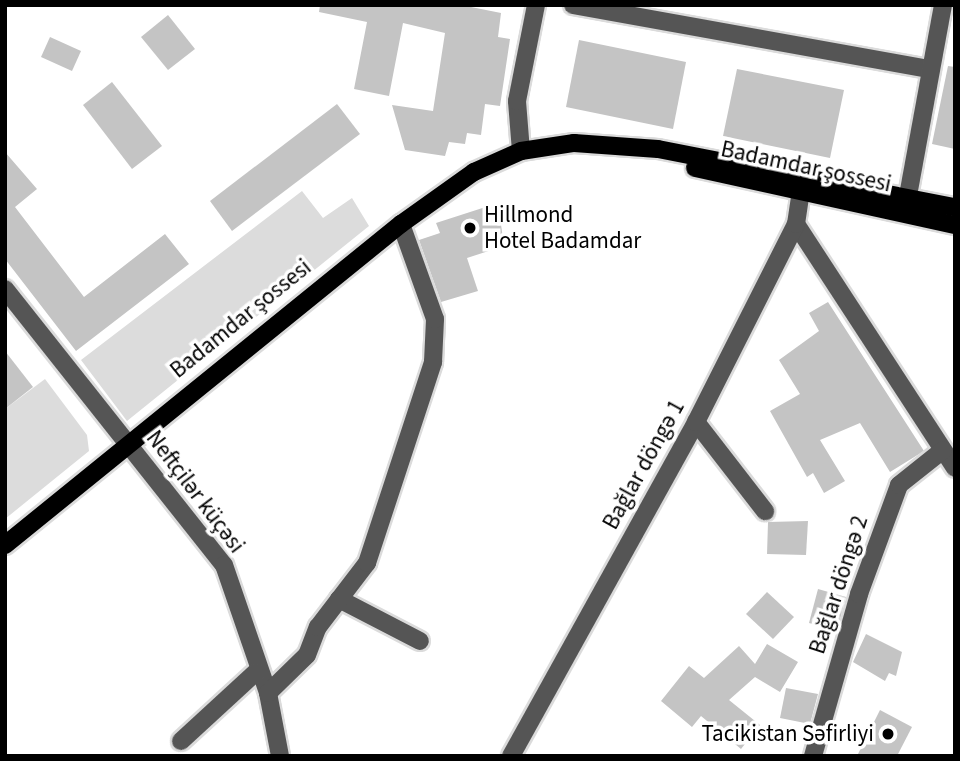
<!DOCTYPE html>
<html>
<head>
<meta charset="utf-8">
<style>
  body { margin:0 }
  #map { position:relative; width:960px; height:761px; overflow:hidden; background:#fff; font-family:"Source Sans 3",sans-serif }
  div>[style] { position:absolute }
  .green>* { inset:0; background:#dcdcdc }
  .building>* { inset:0; background:#c4c4c4 }
  .roads { filter:drop-shadow(2px 0 #dbdbdb) drop-shadow(-2px 0 #dbdbdb) drop-shadow(0 2px #dbdbdb) drop-shadow(0 -2px #dbdbdb) }
  .minor>* { height:18px; margin:-9px; padding:0 9px; transform-origin:9px; border-radius:9px; background:#555 }
  .major>* { height:18px; margin:-9px; padding:0 9px; transform-origin:9px; border-radius:9px; background:#000 }
  .dots>* { width:19px; height:19px; translate:-50% -50%; box-sizing:border-box; border:4px solid #fff; border-radius:50% }
  span { translate:-50% -50%; white-space:nowrap; text-align:center; line-height:1.15; -webkit-text-stroke:7px #fff; paint-order:stroke }
  .street-label { font-size:23px; color:#000 }
  .poi-label { font-size:23px; color:#000 }
  .left { translate:0 -50%; text-align:left }
  .right { translate:-100% -50%; text-align:right }
  .frame { position:absolute; inset:0; border:7px solid #000; pointer-events:none }
</style>
</head>
<body>
<div id="map">
  <div class="green">
    <div style="clip-path:polygon(302px 191px,323px 218px,352px 198px,369px 226px,127px 421px,81px 360px)"></div>
    <div style="clip-path:polygon(45px 379px,87px 435px,89px 451px,5px 519px,5px 409px)"></div>
  </div>
  <div class="building">
    <div style="clip-path:polygon(320px 5px,461px 5px,501px 13px,498px 37px,510px 39px,500px 106px,485px 104px,481px 135px,467px 133px,465px 144px,449px 142px,445px 156px,405px 150px,392px 105px,433px 111px,445px 33px,403px 23px,389px 96px,354px 89px,367px 22px,319px 12px)"></div>
    <div style="clip-path:polygon(168px 15px,195px 49px,168px 70px,141px 37px)"></div>
    <div style="clip-path:polygon(50px 37px,81px 51px,72px 71px,41px 57px)"></div>
    <div style="clip-path:polygon(579px 40px,686px 62px,673px 129px,566px 107px)"></div>
    <div style="clip-path:polygon(948px 66px,955px 67px,955px 149px,932px 144px)"></div>
    <div style="clip-path:polygon(737px 69px,844px 90px,830px 158px,723px 136px)"></div>
    <div style="clip-path:polygon(112px 82px,162px 146px,132px 169px,83px 105px)"></div>
    <div style="clip-path:polygon(337px 104px,360px 134px,232px 231px,210px 201px)"></div>
    <div style="clip-path:polygon(5px 152px,37px 189px,15px 207px,84px 297px,165px 234px,189px 264px,76px 351px,5px 259px)"></div>
    <div style="clip-path:polygon(498px 203px,504px 246px,467px 258px,478px 291px,441px 302px,419px 240px,440px 233px,436px 223px)"></div>
    <div style="clip-path:polygon(828px 302px,924px 451px,890px 472px,860px 423px,820px 440px,845px 481px,824px 493px,813px 473px,807px 477px,770px 411px,800px 394px,779px 360px,819px 331px,809px 313px)"></div>
    <div style="clip-path:polygon(5px 351px,33px 387px,5px 409px)"></div>
    <div style="clip-path:polygon(808px 521px,806px 555px,767px 554px,768px 522px)"></div>
    <div style="clip-path:polygon(818px 589px,846px 597px,837px 631px,809px 623px)"></div>
    <div style="clip-path:polygon(767px 592px,794px 617px,773px 639px,746px 614px)"></div>
    <div style="clip-path:polygon(866px 634px,902px 652px,896px 676px,889px 673px,885px 681px,853px 662px)"></div>
    <div style="clip-path:polygon(767px 644px,798px 662px,780px 692px,755px 677px,729px 700px,760px 725px,741px 749px,701px 716px,692px 727px,661px 701px,689px 666px,704px 678px,739px 646px,755px 664px)"></div>
    <div style="clip-path:polygon(786px 688px,818px 694px,810px 724px,780px 718px)"></div>
    <div style="clip-path:polygon(880px 710px,912px 727px,897px 756px,857px 756px)"></div>
  </div>
  <div class="roads">
    <div class="minor">
      <div style="left:573px;top:5px;width:363px;rotate:10.2deg"></div>
      <div style="left:521px;top:151px;width:50px;rotate:-94.6deg"></div>
      <div style="left:517px;top:101px;width:98px;rotate:-78.8deg"></div>
      <div style="left:905px;top:212px;width:210px;rotate:-79.6deg"></div>
      <div style="left:796px;top:224px;width:291px;rotate:56.9deg"></div>
      <div style="left:5px;top:289px;width:352px;rotate:51.6deg"></div>
      <div style="left:224px;top:565px;width:135px;rotate:71deg"></div>
      <div style="left:268px;top:693px;width:64px;rotate:79.2deg"></div>
      <div style="left:696px;top:422px;width:113px;rotate:52.2deg"></div>
      <div style="left:339px;top:599px;width:91px;rotate:27.4deg"></div>
      <div style="left:268px;top:693px;width:54px;rotate:-44.3deg"></div>
      <div style="left:307px;top:655px;width:30px;rotate:-69deg"></div>
      <div style="left:318px;top:627px;width:81px;rotate:-52.6deg"></div>
      <div style="left:367px;top:563px;width:212px;rotate:-71.8deg"></div>
      <div style="left:433px;top:362px;width:43px;rotate:-87.3deg"></div>
      <div style="left:435px;top:319px;width:101px;rotate:-109.7deg"></div>
      <div style="left:181px;top:741px;width:102px;rotate:-42.6deg"></div>
      <div style="left:511px;top:756px;width:382px;rotate:-61deg"></div>
      <div style="left:696px;top:422px;width:222px;rotate:-63.2deg"></div>
      <div style="left:796px;top:224px;width:48px;rotate:-81.5deg"></div>
      <div style="left:813px;top:756px;width:168px;rotate:-74.1deg"></div>
      <div style="left:859px;top:594px;width:116px;rotate:-69.8deg"></div>
      <div style="left:899px;top:485px;width:56px;rotate:-38.5deg"></div>
    </div>
    <div class="major">
      <div style="left:695px;top:168px;width:266px;rotate:12.4deg"></div>
      <div style="left:5px;top:545px;width:510px;rotate:-39.03deg"></div>
      <div style="left:401px;top:224px;width:90px;rotate:-35.5deg"></div>
      <div style="left:474px;top:172px;width:51px;rotate:-24.1deg"></div>
      <div style="left:521px;top:151px;width:54px;rotate:-8.6deg"></div>
      <div style="left:574px;top:143px;width:84px;rotate:4.1deg"></div>
      <div style="left:658px;top:149px;width:303px;rotate:11.1deg"></div>
    </div>
  </div>
  <div class="dots">
    <div style="left:470px;top:228px;background:#000"></div>
    <div style="left:888px;top:734px;background:#000"></div>
  </div>
  <div class="street-label">
    <span style="left:806px;top:167px;rotate:12deg">Badamdar şossesi</span>
    <span style="left:241px;top:319px;rotate:-39deg">Badamdar şossesi</span>
    <span style="left:644px;top:465px;rotate:-61deg">Bağlar döngə 1</span>
    <span style="left:195px;top:492px;rotate:53deg">Neftçilər küçəsi</span>
    <span style="left:839px;top:585px;rotate:-72deg">Bağlar döngə 2</span>
  </div>
  <div class="poi-label">
    <span class="left" style="left:484px;top:228px">Hillmond<br>Hotel Badamdar</span>
    <span class="right" style="left:874px;top:734px">Tacikistan Səfirliyi</span>
  </div>
  <div class="frame"></div>
</div>
</body>
</html>
